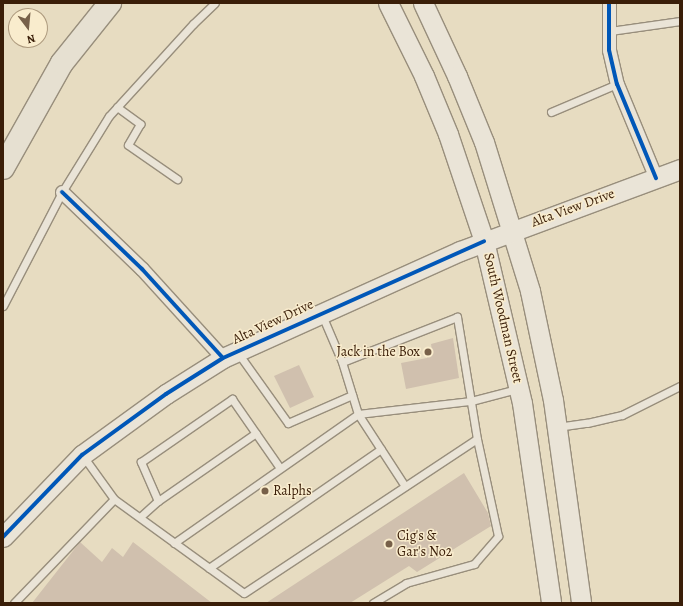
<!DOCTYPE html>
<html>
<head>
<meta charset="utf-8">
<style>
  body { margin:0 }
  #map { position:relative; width:683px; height:606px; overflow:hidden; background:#e7dcc1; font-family:Alegreya,serif }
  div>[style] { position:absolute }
  .building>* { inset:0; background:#d0c0ae }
  .roads { filter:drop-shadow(1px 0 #988e7c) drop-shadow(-1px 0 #988e7c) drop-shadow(0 1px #988e7c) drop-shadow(0 -1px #988e7c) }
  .service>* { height:7px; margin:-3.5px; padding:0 3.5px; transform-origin:3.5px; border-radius:3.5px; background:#eae4d7 }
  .minor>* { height:13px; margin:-6.5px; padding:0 6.5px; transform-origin:6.5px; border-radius:6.5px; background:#eae4d7 }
  .secondary>* { height:19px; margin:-9.5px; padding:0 9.5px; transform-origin:9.5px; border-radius:9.5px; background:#eae4d7 }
  .motorway>* { height:22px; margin:-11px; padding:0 11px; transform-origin:11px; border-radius:11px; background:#e6e0d1 }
  .cycleway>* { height:4px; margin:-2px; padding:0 2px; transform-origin:2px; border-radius:2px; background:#0057b8 }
  .dots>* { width:11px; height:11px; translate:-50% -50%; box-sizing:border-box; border:2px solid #f9eccd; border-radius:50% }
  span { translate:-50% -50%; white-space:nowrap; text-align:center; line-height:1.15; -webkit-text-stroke:3px #f9eccd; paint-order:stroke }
  .street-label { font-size:14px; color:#3a1e08 }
  .poi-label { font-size:14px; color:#3a1e08 }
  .right { translate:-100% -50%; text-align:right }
  .left { translate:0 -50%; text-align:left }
  .frame { position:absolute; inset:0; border:4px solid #3a1e08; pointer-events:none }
  .north { position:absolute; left:8px; top:8px; width:40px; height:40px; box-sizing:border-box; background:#f9eccd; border:1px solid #ad9a7e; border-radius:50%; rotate:164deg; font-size:11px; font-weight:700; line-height:16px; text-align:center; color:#3a1e08 }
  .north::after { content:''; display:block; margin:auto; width:14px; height:18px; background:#776049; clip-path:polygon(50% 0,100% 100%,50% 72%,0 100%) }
</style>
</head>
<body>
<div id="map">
  <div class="building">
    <div style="clip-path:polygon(453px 338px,459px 378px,406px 389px,401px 363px,427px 358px,427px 354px,432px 352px,431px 344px)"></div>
    <div style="clip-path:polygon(299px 365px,314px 397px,290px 408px,274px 376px)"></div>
    <div style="clip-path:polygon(464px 473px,488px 513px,491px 526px,417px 572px,409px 566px,350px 603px,266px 603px)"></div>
    <div style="clip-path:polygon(80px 542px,102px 562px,112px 548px,123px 557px,133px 542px,212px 603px,32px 603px)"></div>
  </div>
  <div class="roads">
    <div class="service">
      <div style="left:610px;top:31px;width:71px;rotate:-8.1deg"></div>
      <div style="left:117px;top:107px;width:29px;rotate:36deg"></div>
      <div style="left:140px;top:124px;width:24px;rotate:120deg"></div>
      <div style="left:128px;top:145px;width:60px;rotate:34.8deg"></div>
      <div style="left:551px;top:112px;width:72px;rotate:-23deg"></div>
      <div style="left:3px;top:306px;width:128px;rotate:-62.6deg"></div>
      <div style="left:62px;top:192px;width:89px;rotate:-58.3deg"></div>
      <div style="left:109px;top:116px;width:125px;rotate:-47.6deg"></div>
      <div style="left:193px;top:24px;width:30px;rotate:-44deg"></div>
      <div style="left:238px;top:353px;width:86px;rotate:54.5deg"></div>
      <div style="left:288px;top:423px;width:70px;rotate:-23.6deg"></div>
      <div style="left:342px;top:362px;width:54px;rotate:72.9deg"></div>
      <div style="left:358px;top:414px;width:114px;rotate:-6.6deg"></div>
      <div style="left:471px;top:401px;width:48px;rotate:-14.6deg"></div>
      <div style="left:557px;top:427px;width:30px;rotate:-8deg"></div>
      <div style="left:587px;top:423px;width:36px;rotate:-13deg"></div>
      <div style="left:622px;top:415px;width:65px;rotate:-26.6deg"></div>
      <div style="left:114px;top:499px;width:160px;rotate:35.9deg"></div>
      <div style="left:244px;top:593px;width:279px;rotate:-33.5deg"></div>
      <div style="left:477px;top:439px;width:124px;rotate:-99.3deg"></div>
      <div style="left:457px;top:317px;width:123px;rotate:158.6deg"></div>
      <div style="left:342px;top:362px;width:51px;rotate:-113.1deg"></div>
      <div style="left:158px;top:501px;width:119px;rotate:-34.8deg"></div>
      <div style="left:140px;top:517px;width:24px;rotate:-42deg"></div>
      <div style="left:158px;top:501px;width:43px;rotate:-113.6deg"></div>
      <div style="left:141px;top:462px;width:111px;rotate:-34.7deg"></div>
      <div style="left:232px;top:399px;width:84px;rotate:55.2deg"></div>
      <div style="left:174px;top:543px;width:225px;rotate:-35deg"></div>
      <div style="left:358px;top:414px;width:86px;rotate:56.9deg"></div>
      <div style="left:209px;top:568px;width:209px;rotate:-34.7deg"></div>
      <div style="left:14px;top:603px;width:144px;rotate:-46.1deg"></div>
      <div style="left:114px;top:499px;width:53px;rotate:-125.8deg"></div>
      <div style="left:373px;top:603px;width:39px;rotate:-31deg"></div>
      <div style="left:406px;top:583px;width:71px;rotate:-15.6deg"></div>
      <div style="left:474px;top:564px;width:37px;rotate:-49deg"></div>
      <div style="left:498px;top:536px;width:99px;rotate:-102.2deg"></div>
    </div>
    <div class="minor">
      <div style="left:609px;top:3px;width:47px;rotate:90deg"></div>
      <div style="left:609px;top:50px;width:35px;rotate:77deg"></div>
      <div style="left:617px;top:84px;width:102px;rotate:67.5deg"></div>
      <div style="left:62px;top:192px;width:111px;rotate:43.9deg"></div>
      <div style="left:142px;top:269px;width:120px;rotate:47.7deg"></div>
    </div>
    <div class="secondary">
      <div style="left:388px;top:3px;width:81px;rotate:63.7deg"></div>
      <div style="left:424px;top:76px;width:63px;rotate:67.5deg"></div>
      <div style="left:448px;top:134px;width:113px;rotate:71.4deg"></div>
      <div style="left:484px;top:241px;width:166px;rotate:76.8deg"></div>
      <div style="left:522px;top:403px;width:202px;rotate:81.7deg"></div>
      <div style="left:423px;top:3px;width:81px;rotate:65deg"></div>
      <div style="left:457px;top:76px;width:71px;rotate:67.8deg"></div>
      <div style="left:484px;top:142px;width:156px;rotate:72.8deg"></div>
      <div style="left:530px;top:291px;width:111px;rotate:78.1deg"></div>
      <div style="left:553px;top:400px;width:205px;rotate:82.1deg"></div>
      <div style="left:3px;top:537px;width:114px;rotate:-46.1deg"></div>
      <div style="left:82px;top:455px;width:104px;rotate:-36deg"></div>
      <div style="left:166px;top:394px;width:67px;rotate:-32.3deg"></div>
      <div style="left:223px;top:358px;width:260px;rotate:-24.3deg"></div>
      <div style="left:460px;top:251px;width:235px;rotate:-20.4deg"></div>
    </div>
    <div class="motorway">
      <div style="left:3px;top:168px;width:120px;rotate:-60.7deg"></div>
      <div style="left:62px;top:63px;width:77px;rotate:-51.3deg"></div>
    </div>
  </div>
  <div class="cycleway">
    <div style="left:609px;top:3px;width:47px;rotate:90deg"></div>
    <div style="left:609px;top:50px;width:35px;rotate:77deg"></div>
    <div style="left:617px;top:84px;width:102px;rotate:67.5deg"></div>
    <div style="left:62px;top:192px;width:111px;rotate:43.9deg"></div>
    <div style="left:142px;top:269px;width:120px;rotate:47.7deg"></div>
    <div style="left:3px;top:537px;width:114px;rotate:-46.1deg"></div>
    <div style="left:82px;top:455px;width:104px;rotate:-36deg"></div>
    <div style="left:166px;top:394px;width:67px;rotate:-32.3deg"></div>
    <div style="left:223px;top:358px;width:286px;rotate:-24.1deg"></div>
  </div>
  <div class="dots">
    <div style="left:428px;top:352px;background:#776049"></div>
    <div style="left:265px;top:491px;background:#776049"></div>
    <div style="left:389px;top:544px;background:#776049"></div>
  </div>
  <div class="street-label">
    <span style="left:573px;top:208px;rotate:-20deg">Alta View Drive</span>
    <span style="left:503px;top:318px;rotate:77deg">South Woodman Street</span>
    <span style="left:273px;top:322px;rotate:-25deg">Alta View Drive</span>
  </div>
  <div class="poi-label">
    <span class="right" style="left:420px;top:352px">Jack in the Box</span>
    <span class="left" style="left:273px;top:491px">Ralphs</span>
    <span class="left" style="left:397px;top:544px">Cig's &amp;<br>Gar's No2</span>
  </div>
  <div class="frame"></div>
  <div class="north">N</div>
</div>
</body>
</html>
